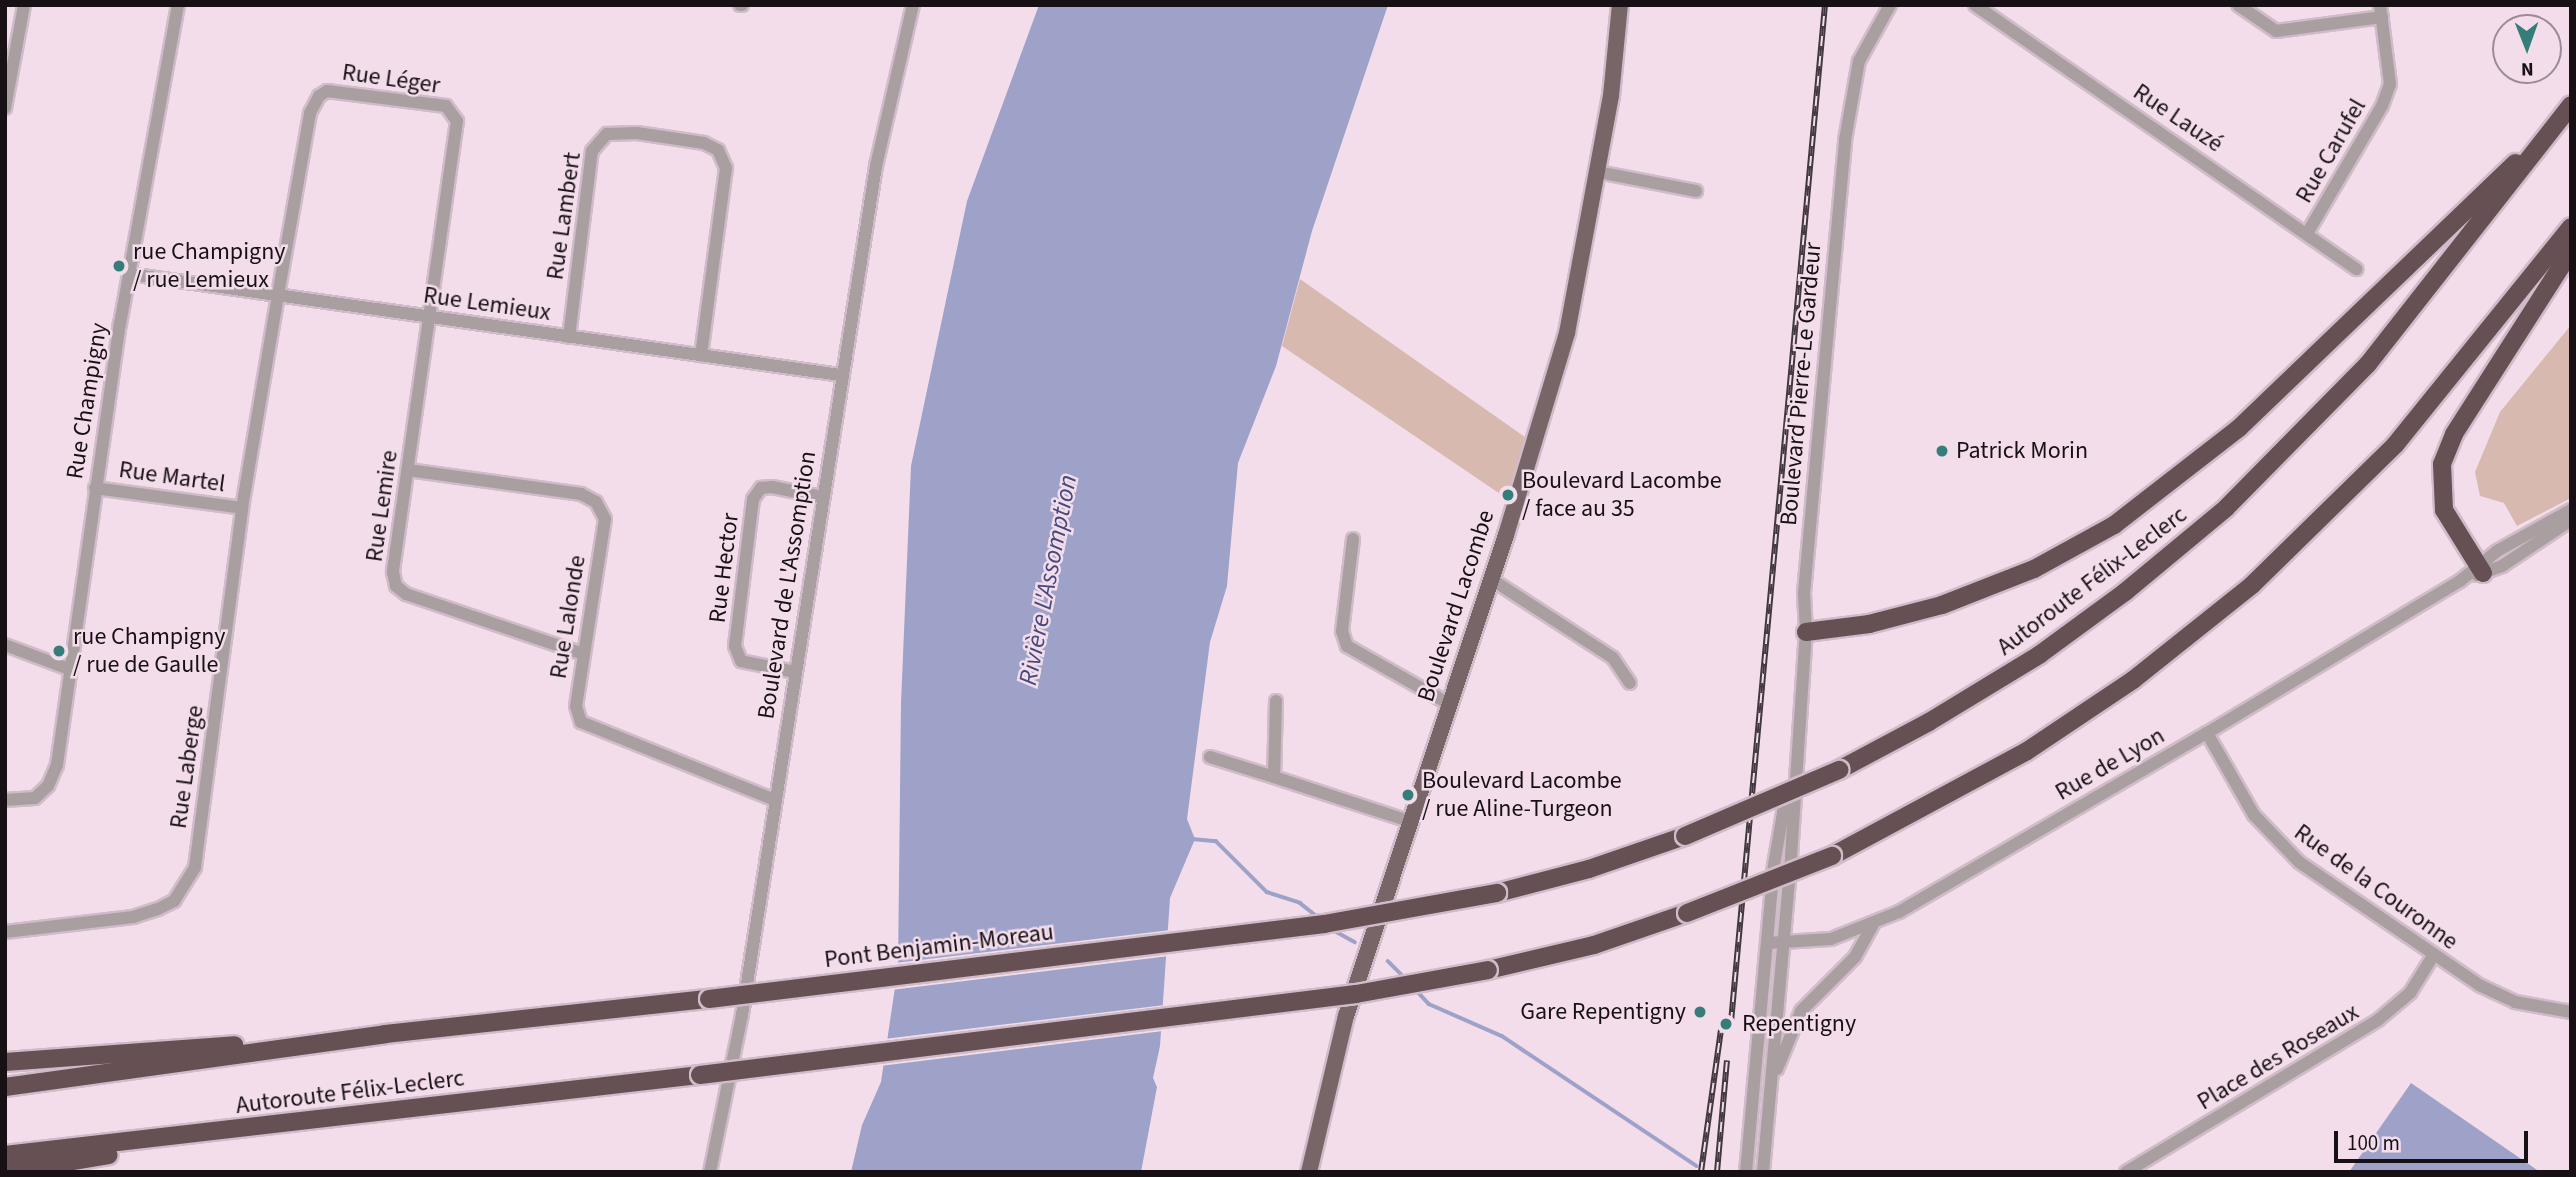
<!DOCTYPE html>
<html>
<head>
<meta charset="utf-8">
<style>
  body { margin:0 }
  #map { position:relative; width:2576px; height:1177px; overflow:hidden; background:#f3ddeb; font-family:"Source Sans 3",sans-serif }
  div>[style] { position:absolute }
  .green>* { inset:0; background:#d8b9b0 }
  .water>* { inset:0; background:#9ea2c8 }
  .pier>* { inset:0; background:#f3ddeb }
  .stream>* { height:3.5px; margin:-1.75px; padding:0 1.75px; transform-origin:1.75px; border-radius:1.75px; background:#9ea2c8 }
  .roads { filter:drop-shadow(2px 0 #d0bcc9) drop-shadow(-2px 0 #d0bcc9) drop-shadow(0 2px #d0bcc9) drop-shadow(0 -2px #d0bcc9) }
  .minor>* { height:12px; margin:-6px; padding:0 6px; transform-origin:6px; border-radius:6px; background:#aa9fa0 }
  .major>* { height:16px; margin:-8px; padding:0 8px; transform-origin:8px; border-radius:8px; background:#786568 }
  .highway>* { height:18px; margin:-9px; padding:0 9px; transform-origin:9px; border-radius:9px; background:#665054 }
  .rail>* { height:6px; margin-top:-3px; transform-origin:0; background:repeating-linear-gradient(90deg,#f3ddeb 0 10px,#42383f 0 20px); box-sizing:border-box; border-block:2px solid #42383f }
  .bridges { filter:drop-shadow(2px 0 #d0bcc9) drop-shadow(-2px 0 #d0bcc9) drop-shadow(0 2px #d0bcc9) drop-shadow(0 -2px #d0bcc9) }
  .highway-bridge>* { height:18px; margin:-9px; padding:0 9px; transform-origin:9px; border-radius:9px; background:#665054 }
  .dots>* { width:19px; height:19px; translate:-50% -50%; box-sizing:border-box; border:4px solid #f3ddeb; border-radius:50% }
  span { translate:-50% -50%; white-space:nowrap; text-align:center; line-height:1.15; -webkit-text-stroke:5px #f3ddeb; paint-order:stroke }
  .street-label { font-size:24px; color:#171015 }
  .poi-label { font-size:24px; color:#171015 }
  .left { translate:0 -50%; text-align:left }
  .right { translate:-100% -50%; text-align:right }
  .water-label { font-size:26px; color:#45497c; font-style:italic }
  .frame { position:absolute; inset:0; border:7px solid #171015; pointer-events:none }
  .north { position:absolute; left:2492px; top:14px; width:70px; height:70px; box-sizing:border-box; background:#f3ddeb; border:2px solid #9b8b95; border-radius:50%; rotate:179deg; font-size:19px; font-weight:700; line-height:28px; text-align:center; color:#171015 }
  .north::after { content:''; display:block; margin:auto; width:24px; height:32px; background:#347d79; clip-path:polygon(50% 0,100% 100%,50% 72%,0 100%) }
  .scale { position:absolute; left:2334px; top:1131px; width:194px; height:32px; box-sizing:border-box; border:4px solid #171015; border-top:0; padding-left:9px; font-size:21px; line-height:24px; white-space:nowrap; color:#171015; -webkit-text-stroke:5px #f3ddeb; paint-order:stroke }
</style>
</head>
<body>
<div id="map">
  <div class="green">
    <div style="clip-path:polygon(1300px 279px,1532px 442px,1512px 502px,1282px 346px)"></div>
    <div style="clip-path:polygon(2571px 325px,2571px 498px,2517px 526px,2504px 503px,2480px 496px,2475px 472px,2500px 412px)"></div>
  </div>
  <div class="water">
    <div style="clip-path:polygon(1039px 5px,1388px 5px,1312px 231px,1276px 366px,1238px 463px,1227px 586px,1210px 642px,1187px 819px,1195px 839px,1170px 898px,1160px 1046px,1153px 1078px,1157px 1087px,1141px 1172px,851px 1172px,862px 1125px,881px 1082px,898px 967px,901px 703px,911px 466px,967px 201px)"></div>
    <div style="clip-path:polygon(2411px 1083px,2540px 1172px,2349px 1172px)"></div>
  </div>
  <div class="pier">
    <div style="clip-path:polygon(1171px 930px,1169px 956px,891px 990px,895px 963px)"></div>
    <div style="clip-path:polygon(1165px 1005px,1163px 1031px,880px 1066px,884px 1039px)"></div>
  </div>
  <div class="stream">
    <div style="left:1192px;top:839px;width:24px;rotate:5deg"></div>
    <div style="left:1216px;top:841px;width:72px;rotate:45deg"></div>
    <div style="left:1267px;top:892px;width:35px;rotate:18deg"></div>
    <div style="left:1300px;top:903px;width:24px;rotate:38deg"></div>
    <div style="left:1333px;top:930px;width:25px;rotate:29deg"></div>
    <div style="left:1388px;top:961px;width:25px;rotate:45deg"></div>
    <div style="left:1416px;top:990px;width:19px;rotate:47deg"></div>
    <div style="left:1429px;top:1004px;width:80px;rotate:23.7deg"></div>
    <div style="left:1502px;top:1036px;width:234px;rotate:33.7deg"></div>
  </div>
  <div class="roads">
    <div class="minor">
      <div style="left:740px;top:5px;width:2px"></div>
      <div style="left:1975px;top:5px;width:464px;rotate:34.7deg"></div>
      <div style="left:2238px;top:5px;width:46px;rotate:34.4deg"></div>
      <div style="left:2276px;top:31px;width:107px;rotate:-7.5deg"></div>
      <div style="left:5px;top:108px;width:105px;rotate:-79.5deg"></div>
      <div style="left:1598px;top:172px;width:100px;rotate:11deg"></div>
      <div style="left:2308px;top:232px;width:146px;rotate:-59.6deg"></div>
      <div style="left:2382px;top:106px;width:23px;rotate:-70deg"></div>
      <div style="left:2390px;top:84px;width:80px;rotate:-97.2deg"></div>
      <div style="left:129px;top:274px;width:718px;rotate:8.08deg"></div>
      <div style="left:569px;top:337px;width:187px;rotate:-83deg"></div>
      <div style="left:592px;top:151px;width:23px;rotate:-49deg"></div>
      <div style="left:607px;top:134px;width:30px;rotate:-2deg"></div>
      <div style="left:637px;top:133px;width:68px;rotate:8.5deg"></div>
      <div style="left:704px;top:143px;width:16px;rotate:27deg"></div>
      <div style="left:718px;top:150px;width:20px;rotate:66deg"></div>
      <div style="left:726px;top:168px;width:189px;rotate:97.6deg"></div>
      <div style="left:408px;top:470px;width:175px;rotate:7.9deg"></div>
      <div style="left:581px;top:494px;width:17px;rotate:28deg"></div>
      <div style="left:596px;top:502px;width:19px;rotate:62deg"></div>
      <div style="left:605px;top:519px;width:189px;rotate:98.8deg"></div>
      <div style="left:576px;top:706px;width:17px;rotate:73deg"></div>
      <div style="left:581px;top:722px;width:209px;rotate:21.9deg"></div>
      <div style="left:95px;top:488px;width:148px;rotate:7.7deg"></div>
      <div style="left:1353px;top:539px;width:93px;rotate:96.8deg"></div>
      <div style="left:1342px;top:631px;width:16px;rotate:72deg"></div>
      <div style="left:1347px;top:646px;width:117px;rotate:29.6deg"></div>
      <div style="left:2477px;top:575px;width:27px;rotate:-20deg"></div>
      <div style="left:2502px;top:566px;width:83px;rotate:-33.7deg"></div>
      <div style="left:1491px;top:579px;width:145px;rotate:32.9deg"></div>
      <div style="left:1613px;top:658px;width:30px;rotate:56deg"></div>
      <div style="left:5px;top:645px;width:66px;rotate:20.4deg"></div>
      <div style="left:795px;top:672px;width:55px;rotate:-168.5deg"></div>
      <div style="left:741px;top:661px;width:16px;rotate:-112deg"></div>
      <div style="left:735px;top:646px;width:148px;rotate:-83deg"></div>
      <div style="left:753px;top:499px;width:14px;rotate:-54deg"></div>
      <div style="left:761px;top:488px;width:11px;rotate:-5deg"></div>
      <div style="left:772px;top:487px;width:51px;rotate:11.3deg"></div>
      <div style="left:1276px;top:701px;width:76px;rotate:91.5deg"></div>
      <div style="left:1274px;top:777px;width:142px;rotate:18.1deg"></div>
      <div style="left:2207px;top:733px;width:95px;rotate:60.2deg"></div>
      <div style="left:2254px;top:815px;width:65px;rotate:46.2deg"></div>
      <div style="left:2299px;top:862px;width:218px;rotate:34.3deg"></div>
      <div style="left:2479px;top:985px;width:40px;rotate:25deg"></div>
      <div style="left:2515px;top:1002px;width:57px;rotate:10.1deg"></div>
      <div style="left:1210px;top:757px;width:67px;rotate:17.4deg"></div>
      <div style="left:5px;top:800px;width:30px;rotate:-4deg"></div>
      <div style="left:35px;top:798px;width:18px;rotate:-43deg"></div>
      <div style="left:48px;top:786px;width:23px;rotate:-67deg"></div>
      <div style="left:57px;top:765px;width:445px;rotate:-81.9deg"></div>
      <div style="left:120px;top:324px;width:324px;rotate:-79.7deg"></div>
      <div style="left:5px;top:932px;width:129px;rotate:-6.7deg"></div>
      <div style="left:133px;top:917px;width:26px;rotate:-18deg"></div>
      <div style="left:158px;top:909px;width:18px;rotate:-27deg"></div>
      <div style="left:174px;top:901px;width:40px;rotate:-58deg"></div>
      <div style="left:195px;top:867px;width:362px;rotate:-82.5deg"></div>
      <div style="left:242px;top:508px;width:216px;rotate:-80.4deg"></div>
      <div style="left:278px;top:295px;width:185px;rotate:-80deg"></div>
      <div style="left:310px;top:113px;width:19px;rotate:-62deg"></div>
      <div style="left:319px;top:96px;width:9px;rotate:-32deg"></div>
      <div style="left:327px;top:91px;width:120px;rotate:7.2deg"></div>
      <div style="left:446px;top:106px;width:19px;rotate:54deg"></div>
      <div style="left:457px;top:121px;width:456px;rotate:98.1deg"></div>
      <div style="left:393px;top:572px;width:14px;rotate:78deg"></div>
      <div style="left:396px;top:586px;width:13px;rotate:39deg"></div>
      <div style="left:406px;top:594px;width:187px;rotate:18.7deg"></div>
      <div style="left:1767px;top:943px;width:64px;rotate:-3.6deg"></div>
      <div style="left:1831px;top:939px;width:73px;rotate:-21.7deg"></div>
      <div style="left:1899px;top:912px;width:356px;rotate:-30.2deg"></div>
      <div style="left:2207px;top:733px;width:295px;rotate:-31deg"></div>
      <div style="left:2460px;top:581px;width:48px;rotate:-39deg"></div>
      <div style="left:2497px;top:551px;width:85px;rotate:-29deg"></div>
      <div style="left:1777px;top:1069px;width:63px;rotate:-67.5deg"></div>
      <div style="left:1801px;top:1011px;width:76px;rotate:-45deg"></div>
      <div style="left:1855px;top:957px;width:37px;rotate:-61deg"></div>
      <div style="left:710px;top:1172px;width:160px;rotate:-78.5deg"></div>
      <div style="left:742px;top:1015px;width:860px;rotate:-81.03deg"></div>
      <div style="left:876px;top:166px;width:165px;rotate:-77.1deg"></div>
      <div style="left:1746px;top:1172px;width:308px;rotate:-84.8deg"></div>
      <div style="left:1774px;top:865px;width:76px;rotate:-80.2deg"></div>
      <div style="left:1763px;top:1172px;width:317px;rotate:-84.9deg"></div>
      <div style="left:1791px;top:856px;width:225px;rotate:-86.2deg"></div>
      <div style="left:1806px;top:632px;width:39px;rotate:-93deg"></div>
      <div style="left:1804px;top:593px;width:455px;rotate:-84.8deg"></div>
      <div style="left:1845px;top:140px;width:80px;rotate:-80deg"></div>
      <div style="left:1859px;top:61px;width:64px;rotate:-61deg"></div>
      <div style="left:2126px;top:1172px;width:294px;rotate:-31.1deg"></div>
      <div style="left:2378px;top:1020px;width:42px;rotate:-40.2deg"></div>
      <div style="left:2410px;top:993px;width:44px;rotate:-58.1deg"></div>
    </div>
    <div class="major">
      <div style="left:1309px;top:1172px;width:160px;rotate:-76.7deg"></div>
      <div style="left:1346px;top:1016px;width:507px;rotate:-71.6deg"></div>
      <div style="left:1506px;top:535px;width:211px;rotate:-73.2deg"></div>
      <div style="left:1567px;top:333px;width:241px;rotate:-79.5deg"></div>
      <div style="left:1611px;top:96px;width:91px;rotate:-84.4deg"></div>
    </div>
    <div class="highway">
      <div style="left:2483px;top:573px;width:74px;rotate:-121.8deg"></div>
      <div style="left:2444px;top:510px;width:46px;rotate:-92.5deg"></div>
      <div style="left:2442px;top:464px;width:32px;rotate:-68deg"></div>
      <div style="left:2454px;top:434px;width:217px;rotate:-57.4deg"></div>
      <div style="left:1806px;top:632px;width:64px;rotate:-7.2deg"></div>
      <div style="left:1869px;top:624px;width:75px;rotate:-14.6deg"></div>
      <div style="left:1942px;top:605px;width:99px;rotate:-21.4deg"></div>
      <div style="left:2034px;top:569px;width:91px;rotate:-28.8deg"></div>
      <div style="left:2114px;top:525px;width:158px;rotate:-37.8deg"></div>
      <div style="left:2239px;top:428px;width:383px;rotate:-43.8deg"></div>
      <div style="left:1839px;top:770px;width:102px;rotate:-28.1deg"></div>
      <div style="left:1929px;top:722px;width:129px;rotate:-31.3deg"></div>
      <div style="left:2039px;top:655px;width:107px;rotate:-36.2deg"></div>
      <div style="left:2125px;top:592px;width:131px;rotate:-39.7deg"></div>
      <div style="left:2226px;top:508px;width:202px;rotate:-45.4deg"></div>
      <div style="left:2368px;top:364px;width:329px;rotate:-51.9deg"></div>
      <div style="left:1832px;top:856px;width:221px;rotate:-28.3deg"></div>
      <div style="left:2027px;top:751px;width:128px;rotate:-33.8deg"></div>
      <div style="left:2133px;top:680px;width:152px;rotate:-38.6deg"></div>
      <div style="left:2252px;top:585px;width:200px;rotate:-44.4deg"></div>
      <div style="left:2395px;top:445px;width:280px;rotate:-51.1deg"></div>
      <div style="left:1497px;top:893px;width:95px;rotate:-14.6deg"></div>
      <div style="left:1589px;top:869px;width:102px;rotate:-19deg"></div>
      <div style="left:1488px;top:970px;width:109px;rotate:-13.3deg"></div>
      <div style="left:1594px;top:945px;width:98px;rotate:-19deg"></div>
      <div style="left:5px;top:1062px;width:230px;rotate:-4.2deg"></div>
      <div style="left:5px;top:1087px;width:384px;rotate:-7.9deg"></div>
      <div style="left:385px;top:1034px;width:326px;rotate:-6.2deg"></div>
      <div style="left:5px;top:1155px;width:700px;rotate:-6.57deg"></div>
      <div style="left:7px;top:1172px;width:103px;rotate:-9.5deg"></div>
    </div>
  </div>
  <div class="rail">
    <div style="left:1731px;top:1022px;width:1021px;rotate:-84.72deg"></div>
    <div style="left:1701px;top:1172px;width:144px;rotate:-82deg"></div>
    <div style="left:1717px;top:1172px;width:112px;rotate:-84.9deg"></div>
  </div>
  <div class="bridges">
    <div class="highway-bridge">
      <div style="left:1685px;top:836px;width:168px;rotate:-23.2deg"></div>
      <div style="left:1687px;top:913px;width:156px;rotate:-21.5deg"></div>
      <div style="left:709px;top:999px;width:620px;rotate:-6.95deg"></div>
      <div style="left:1324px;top:924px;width:176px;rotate:-10.2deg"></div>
      <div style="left:700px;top:1075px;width:661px;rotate:-7.04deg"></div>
      <div style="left:1356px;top:994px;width:134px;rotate:-10.3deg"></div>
    </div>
  </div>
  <div class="dots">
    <div style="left:119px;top:266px;background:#347d79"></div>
    <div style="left:1942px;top:451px;background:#347d79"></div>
    <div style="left:1508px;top:495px;background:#347d79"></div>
    <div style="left:59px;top:651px;background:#347d79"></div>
    <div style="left:1408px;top:795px;background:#347d79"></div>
    <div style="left:1700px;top:1012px;background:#347d79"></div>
    <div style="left:1726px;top:1024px;background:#347d79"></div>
  </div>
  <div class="street-label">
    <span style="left:391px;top:79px;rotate:8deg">Rue Léger</span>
    <span style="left:2178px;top:118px;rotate:34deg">Rue Lauzé</span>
    <span style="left:2331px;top:151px;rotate:-60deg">Rue Carufel</span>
    <span style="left:564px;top:216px;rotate:-82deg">Rue Lambert</span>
    <span style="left:487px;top:304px;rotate:8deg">Rue Lemieux</span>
    <span style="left:1801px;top:384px;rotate:-85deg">Boulevard Pierre-Le Gardeur</span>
    <span style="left:87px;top:401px;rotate:-81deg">Rue Champigny</span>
    <span style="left:172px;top:477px;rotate:8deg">Rue Martel</span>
    <span style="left:382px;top:506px;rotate:-82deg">Rue Lemire</span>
    <span style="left:724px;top:568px;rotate:-83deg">Rue Hector</span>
    <span style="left:2092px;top:581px;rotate:-37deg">Autoroute Félix-Leclerc</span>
    <span style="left:787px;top:585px;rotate:-81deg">Boulevard de L'Assomption</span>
    <span style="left:1456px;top:606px;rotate:-72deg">Boulevard Lacombe</span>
    <span style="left:568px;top:617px;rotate:-81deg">Rue Lalonde</span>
    <span style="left:2110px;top:764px;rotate:-30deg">Rue de Lyon</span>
    <span style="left:187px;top:767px;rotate:-82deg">Rue Laberge</span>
    <span style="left:2376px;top:887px;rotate:36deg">Rue de la Couronne</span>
    <span style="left:939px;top:946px;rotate:-7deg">Pont Benjamin-Moreau</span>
    <span style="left:2278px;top:1057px;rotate:-31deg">Place des Roseaux</span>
    <span style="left:350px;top:1092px;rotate:-7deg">Autoroute Félix-Leclerc</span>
  </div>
  <div class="poi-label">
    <span class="left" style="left:133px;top:266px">rue Champigny<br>/ rue Lemieux</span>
    <span class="left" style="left:1956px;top:451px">Patrick Morin</span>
    <span class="left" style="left:1522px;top:495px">Boulevard Lacombe<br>/ face au 35</span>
    <span class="left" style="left:73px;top:651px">rue Champigny<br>/ rue de Gaulle</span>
    <span class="left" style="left:1422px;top:795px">Boulevard Lacombe<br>/ rue Aline-Turgeon</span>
    <span class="right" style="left:1686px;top:1012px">Gare Repentigny</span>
    <span class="left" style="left:1742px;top:1024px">Repentigny</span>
  </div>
  <div class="water-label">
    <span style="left:1048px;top:580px;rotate:-79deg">Rivière L'Assomption</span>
  </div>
  <div class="frame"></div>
  <div class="north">N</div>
  <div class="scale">100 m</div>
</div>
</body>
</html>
